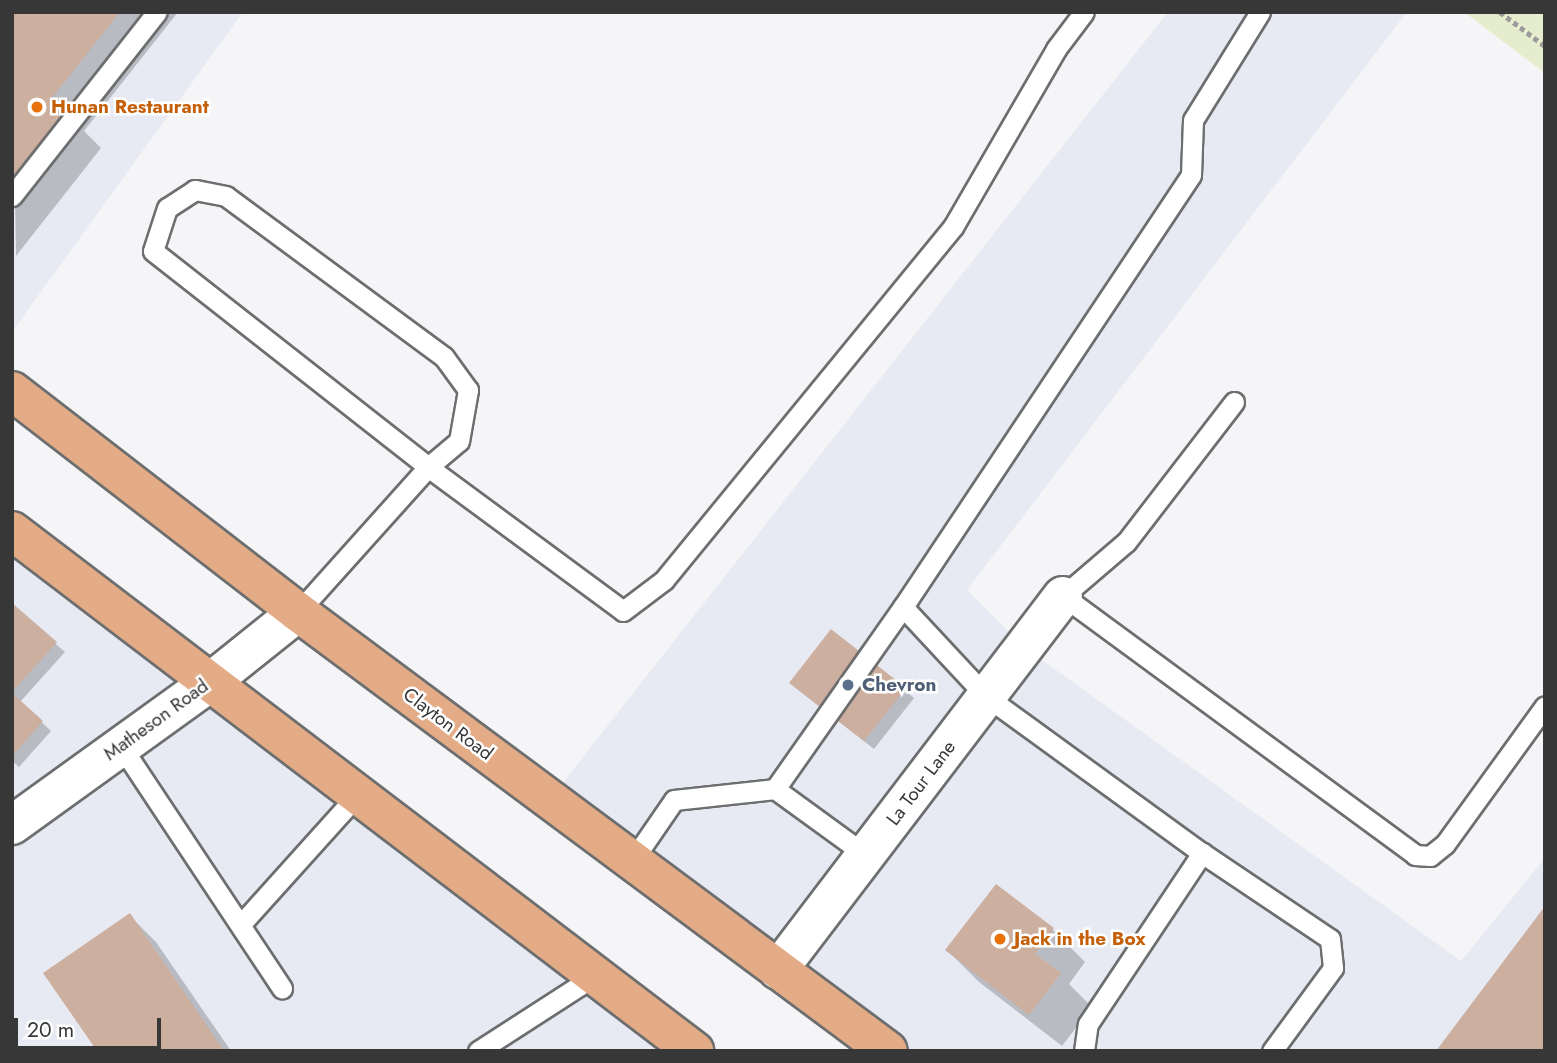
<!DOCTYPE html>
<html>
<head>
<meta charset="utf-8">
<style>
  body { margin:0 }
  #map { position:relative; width:1557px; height:1063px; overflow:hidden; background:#f5f5f7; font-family:Jost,sans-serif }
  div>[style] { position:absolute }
  .built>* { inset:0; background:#e8eaf3 }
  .green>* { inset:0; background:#e6ecce }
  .shadow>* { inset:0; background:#0003 }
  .building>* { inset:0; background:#ccaf9f }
  .path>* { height:4.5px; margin-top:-2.25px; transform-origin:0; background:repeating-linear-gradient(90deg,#9b9b9c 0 5px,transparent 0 8.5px) }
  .roads { filter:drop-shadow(2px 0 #6d6e6f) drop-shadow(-2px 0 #6d6e6f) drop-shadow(0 2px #6d6e6f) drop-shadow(0 -2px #6d6e6f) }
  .lane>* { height:19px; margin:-9.5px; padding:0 9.5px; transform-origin:9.5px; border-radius:9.5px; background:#fff }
  .street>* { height:38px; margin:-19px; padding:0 19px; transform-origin:19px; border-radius:19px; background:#fff }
  .primary>* { height:38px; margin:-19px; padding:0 19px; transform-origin:19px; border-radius:19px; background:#e3ac86 }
  .dots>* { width:19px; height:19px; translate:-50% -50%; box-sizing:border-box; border:4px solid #fff; border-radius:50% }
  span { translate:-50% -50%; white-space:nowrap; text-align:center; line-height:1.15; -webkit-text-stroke:5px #fff; paint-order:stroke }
  .food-label { font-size:19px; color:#c56008; font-weight:700 }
  .left { translate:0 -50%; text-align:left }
  .service-label { font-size:19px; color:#4e5e75; font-weight:700 }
  .street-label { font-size:19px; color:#373738 }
  .frame { position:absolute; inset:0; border:14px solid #373738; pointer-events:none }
  .scale { position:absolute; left:14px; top:1018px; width:147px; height:32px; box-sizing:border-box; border:4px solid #373738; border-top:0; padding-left:9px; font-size:21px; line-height:24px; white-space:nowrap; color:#373738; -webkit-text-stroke:5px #fff; paint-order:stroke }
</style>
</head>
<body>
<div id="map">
  <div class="built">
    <div style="clip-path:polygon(12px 12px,243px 12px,12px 332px)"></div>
    <div style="clip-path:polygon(1168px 12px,1407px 12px,967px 590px,1024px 647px,1461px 961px,1545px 858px,1545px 1051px,888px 1051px,550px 799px)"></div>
    <div style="clip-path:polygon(12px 531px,694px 1051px,12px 1051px)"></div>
  </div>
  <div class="green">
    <div style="clip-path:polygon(1464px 12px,1545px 12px,1545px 73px)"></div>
  </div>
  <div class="shadow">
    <div style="clip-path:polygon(12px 12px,178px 12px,84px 131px,101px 148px,16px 256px)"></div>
    <div style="clip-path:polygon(12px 606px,65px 652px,20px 702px,51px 731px,19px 767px,12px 761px)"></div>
    <div style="clip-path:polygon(831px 631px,914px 698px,874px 749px,801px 692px)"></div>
    <div style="clip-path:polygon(997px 886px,1053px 930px,1085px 962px,1069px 984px,1092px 1007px,1062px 1046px,979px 982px,947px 950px)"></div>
    <div style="clip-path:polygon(130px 916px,156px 942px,231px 1051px,99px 1051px)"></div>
  </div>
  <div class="building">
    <div style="clip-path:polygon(12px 12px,120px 12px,51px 99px,70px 115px,12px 188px)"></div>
    <div style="clip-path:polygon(12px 603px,57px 642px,12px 692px)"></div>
    <div style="clip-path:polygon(831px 629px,906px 688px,864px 741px,789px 683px)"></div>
    <div style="clip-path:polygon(12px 693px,43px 721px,12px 756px)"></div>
    <div style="clip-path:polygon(996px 884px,1054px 928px,1035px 954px,1061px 973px,1029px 1015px,945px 950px)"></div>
    <div style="clip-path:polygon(1545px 906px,1545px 1051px,1436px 1051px)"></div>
    <div style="clip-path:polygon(130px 913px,224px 1051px,97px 1051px,43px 973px)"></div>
  </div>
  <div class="path">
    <div style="left:1500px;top:12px;width:56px;rotate:37.1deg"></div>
  </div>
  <div class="roads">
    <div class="lane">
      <div style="left:1260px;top:12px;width:127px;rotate:121.8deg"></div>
      <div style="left:1193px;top:120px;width:55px;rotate:92.1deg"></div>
      <div style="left:1191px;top:175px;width:519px;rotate:123.69deg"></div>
      <div style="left:903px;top:607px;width:123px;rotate:47deg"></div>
      <div style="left:987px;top:697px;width:266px;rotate:36deg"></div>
      <div style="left:1202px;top:853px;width:154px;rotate:33.9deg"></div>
      <div style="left:1330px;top:939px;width:29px;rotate:84deg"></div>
      <div style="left:1333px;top:968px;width:103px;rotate:126.3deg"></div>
      <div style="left:12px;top:196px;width:234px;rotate:-51.8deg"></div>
      <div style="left:1234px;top:402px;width:177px;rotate:127.6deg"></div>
      <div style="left:1126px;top:542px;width:83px;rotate:139.4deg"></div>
      <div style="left:1063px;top:596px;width:437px;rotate:36.3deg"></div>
      <div style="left:1415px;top:855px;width:15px;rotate:4deg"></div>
      <div style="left:1430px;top:856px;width:19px;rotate:-39deg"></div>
      <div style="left:1445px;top:844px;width:170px;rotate:-54.1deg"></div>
      <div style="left:298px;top:612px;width:195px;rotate:-48.1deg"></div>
      <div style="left:428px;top:467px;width:40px;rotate:-40deg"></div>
      <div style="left:459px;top:441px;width:52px;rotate:-80deg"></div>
      <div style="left:468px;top:390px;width:41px;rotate:-126deg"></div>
      <div style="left:444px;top:357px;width:271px;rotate:-143.6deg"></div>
      <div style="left:226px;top:196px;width:32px;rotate:-169deg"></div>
      <div style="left:195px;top:190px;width:33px;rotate:147deg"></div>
      <div style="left:167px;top:208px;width:45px;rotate:108deg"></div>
      <div style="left:153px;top:251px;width:350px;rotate:38.1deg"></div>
      <div style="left:428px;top:467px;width:242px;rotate:36.4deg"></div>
      <div style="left:623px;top:611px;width:51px;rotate:-37.1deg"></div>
      <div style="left:664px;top:580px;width:456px;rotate:-50.7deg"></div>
      <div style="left:953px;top:227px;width:206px;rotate:-59.9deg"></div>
      <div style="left:1056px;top:49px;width:46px;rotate:-52.9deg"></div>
      <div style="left:121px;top:746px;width:291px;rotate:56.4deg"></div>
      <div style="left:775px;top:789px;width:112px;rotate:36deg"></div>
      <div style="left:632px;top:861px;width:74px;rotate:-55.5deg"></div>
      <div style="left:674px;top:800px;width:102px;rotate:-6.2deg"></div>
      <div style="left:775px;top:789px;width:223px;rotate:-54.9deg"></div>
      <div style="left:242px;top:923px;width:175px;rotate:-48deg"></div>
      <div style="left:478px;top:1051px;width:140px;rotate:-32.8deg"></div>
      <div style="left:1084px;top:1051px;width:27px;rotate:-82deg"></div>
      <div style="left:1088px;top:1024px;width:206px;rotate:-56.3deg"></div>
    </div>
    <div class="street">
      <div style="left:12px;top:825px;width:248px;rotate:-35.8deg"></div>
      <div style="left:213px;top:680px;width:109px;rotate:-38.7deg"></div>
      <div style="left:778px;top:970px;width:470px;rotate:-52.7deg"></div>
    </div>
    <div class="primary">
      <div style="left:12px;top:391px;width:361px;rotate:37.7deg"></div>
      <div style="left:298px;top:612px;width:735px;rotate:36.65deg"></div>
      <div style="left:12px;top:531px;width:858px;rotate:37.32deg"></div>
    </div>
  </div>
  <div class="dots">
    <div style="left:37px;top:107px;background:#e8710a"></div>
    <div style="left:848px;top:685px;background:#5c6f8a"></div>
    <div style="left:1000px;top:939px;background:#e8710a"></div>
  </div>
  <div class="food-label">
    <span class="left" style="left:51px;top:107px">Hunan Restaurant</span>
    <span class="left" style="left:1014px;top:939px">Jack in the Box</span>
  </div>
  <div class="service-label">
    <span class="left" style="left:862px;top:685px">Chevron</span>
  </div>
  <div class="street-label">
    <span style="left:156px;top:720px;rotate:-36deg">Matheson Road</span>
    <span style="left:448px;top:724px;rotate:37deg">Clayton Road</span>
    <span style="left:921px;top:783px;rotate:-53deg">La Tour Lane</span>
  </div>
  <div class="frame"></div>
  <div class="scale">20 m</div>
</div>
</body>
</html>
